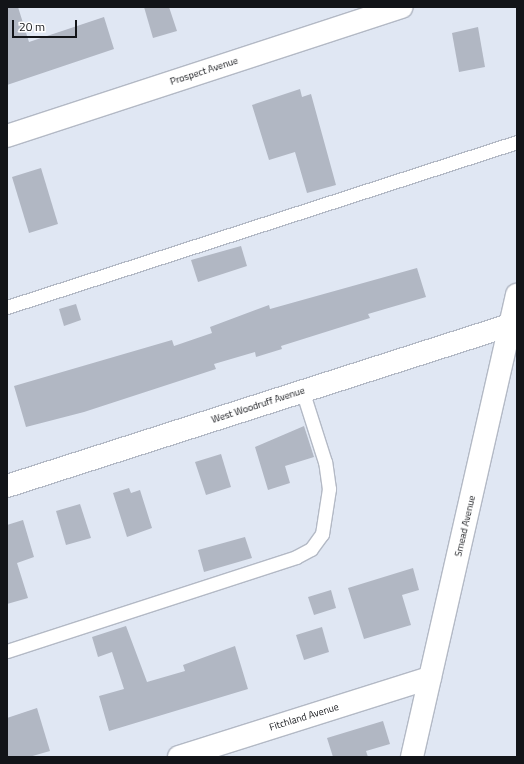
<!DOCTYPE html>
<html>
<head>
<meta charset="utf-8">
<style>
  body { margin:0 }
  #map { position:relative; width:524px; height:764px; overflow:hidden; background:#e0e7f3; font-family:"Titillium Web",sans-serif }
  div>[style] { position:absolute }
  .building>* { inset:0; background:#b1b7c3 }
  .roads { filter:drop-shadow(1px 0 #b3b9c5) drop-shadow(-1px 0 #b3b9c5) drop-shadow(0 1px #b3b9c5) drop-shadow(0 -1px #b3b9c5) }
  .lane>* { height:13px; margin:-6.5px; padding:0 6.5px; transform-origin:6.5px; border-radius:6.5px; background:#fff }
  .street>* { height:22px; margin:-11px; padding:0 11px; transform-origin:11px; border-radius:11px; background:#fff }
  span { translate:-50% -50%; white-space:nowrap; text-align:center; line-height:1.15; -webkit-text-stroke:3px #fff; paint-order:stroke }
  .street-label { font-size:10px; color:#121418 }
  .frame { position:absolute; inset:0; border:8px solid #121418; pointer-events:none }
  .scale { position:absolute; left:12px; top:20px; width:65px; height:18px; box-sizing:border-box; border:2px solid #121418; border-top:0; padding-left:5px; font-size:12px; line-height:14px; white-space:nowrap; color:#121418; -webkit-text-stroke:3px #fff; paint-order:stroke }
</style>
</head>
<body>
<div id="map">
  <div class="building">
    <div style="clip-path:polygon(7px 7px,18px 7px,29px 42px,104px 17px,114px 49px,7px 85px)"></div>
    <div style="clip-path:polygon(144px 7px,169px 7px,177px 31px,153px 38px)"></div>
    <div style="clip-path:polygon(478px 27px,485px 67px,459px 72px,452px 33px)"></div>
    <div style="clip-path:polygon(300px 89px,302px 97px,311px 94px,336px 185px,307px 193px,295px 152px,269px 160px,252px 105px)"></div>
    <div style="clip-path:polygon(41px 168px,58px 224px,29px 233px,12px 177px)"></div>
    <div style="clip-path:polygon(241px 246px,247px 266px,198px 282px,191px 260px)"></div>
    <div style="clip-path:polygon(417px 268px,426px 297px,368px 314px,370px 318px,281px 346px,282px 349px,256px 357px,255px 352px,214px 364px,216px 369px,84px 412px,26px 427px,14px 386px,172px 340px,174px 346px,212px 333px,210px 327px,269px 305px,270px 309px)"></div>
    <div style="clip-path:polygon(76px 304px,81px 320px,64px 326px,59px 309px)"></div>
    <div style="clip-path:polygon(304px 426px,314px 457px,285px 466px,290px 483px,268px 490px,255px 447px)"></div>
    <div style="clip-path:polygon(221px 454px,231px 487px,206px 495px,195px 462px)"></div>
    <div style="clip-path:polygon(129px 488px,131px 493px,140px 490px,152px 528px,127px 537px,113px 493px)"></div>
    <div style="clip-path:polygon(80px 504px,91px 538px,66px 545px,56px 511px)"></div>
    <div style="clip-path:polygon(23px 520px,34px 557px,17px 563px,28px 598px,7px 604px,7px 525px)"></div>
    <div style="clip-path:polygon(245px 537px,252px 558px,204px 572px,198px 550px)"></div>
    <div style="clip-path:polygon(413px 568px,419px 590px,402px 595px,411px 625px,364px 639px,348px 588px)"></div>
    <div style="clip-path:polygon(331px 590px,336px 608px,314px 615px,308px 597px)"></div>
    <div style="clip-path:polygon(126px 626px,147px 682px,185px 671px,183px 665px,235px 646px,248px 689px,109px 731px,99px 696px,124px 689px,112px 652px,98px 657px,92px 637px)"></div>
    <div style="clip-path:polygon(322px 627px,329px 652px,304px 660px,296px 635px)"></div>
    <div style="clip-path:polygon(37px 708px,50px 751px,29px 757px,7px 757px,7px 718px)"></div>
    <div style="clip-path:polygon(383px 721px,390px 744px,366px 751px,368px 757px,333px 757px,327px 738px)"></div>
  </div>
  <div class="roads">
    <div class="lane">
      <div style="left:7px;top:307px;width:536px;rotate:-17.93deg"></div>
      <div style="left:7px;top:651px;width:304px;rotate:-18deg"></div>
      <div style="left:296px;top:557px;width:17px;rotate:-28deg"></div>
      <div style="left:311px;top:549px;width:19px;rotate:-54deg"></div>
      <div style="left:322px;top:534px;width:46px;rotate:-81.2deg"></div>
      <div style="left:329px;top:489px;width:27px;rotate:-98deg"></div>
      <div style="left:325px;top:462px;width:76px;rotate:-107.7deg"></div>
    </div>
    <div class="street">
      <div style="left:7px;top:136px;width:415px;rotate:-18.1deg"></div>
      <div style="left:7px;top:486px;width:528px;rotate:-17.75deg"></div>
      <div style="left:179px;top:757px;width:263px;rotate:-17.5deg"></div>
      <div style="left:412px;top:757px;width:474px;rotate:-77.2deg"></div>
    </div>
  </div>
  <div class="street-label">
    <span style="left:204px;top:71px;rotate:-18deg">Prospect Avenue</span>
    <span style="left:258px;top:405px;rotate:-18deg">West Woodruff Avenue</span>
    <span style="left:465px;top:526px;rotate:-77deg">Smead Avenue</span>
    <span style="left:304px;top:717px;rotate:-17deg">Fitchland Avenue</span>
  </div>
  <div class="frame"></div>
  <div class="scale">20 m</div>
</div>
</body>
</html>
